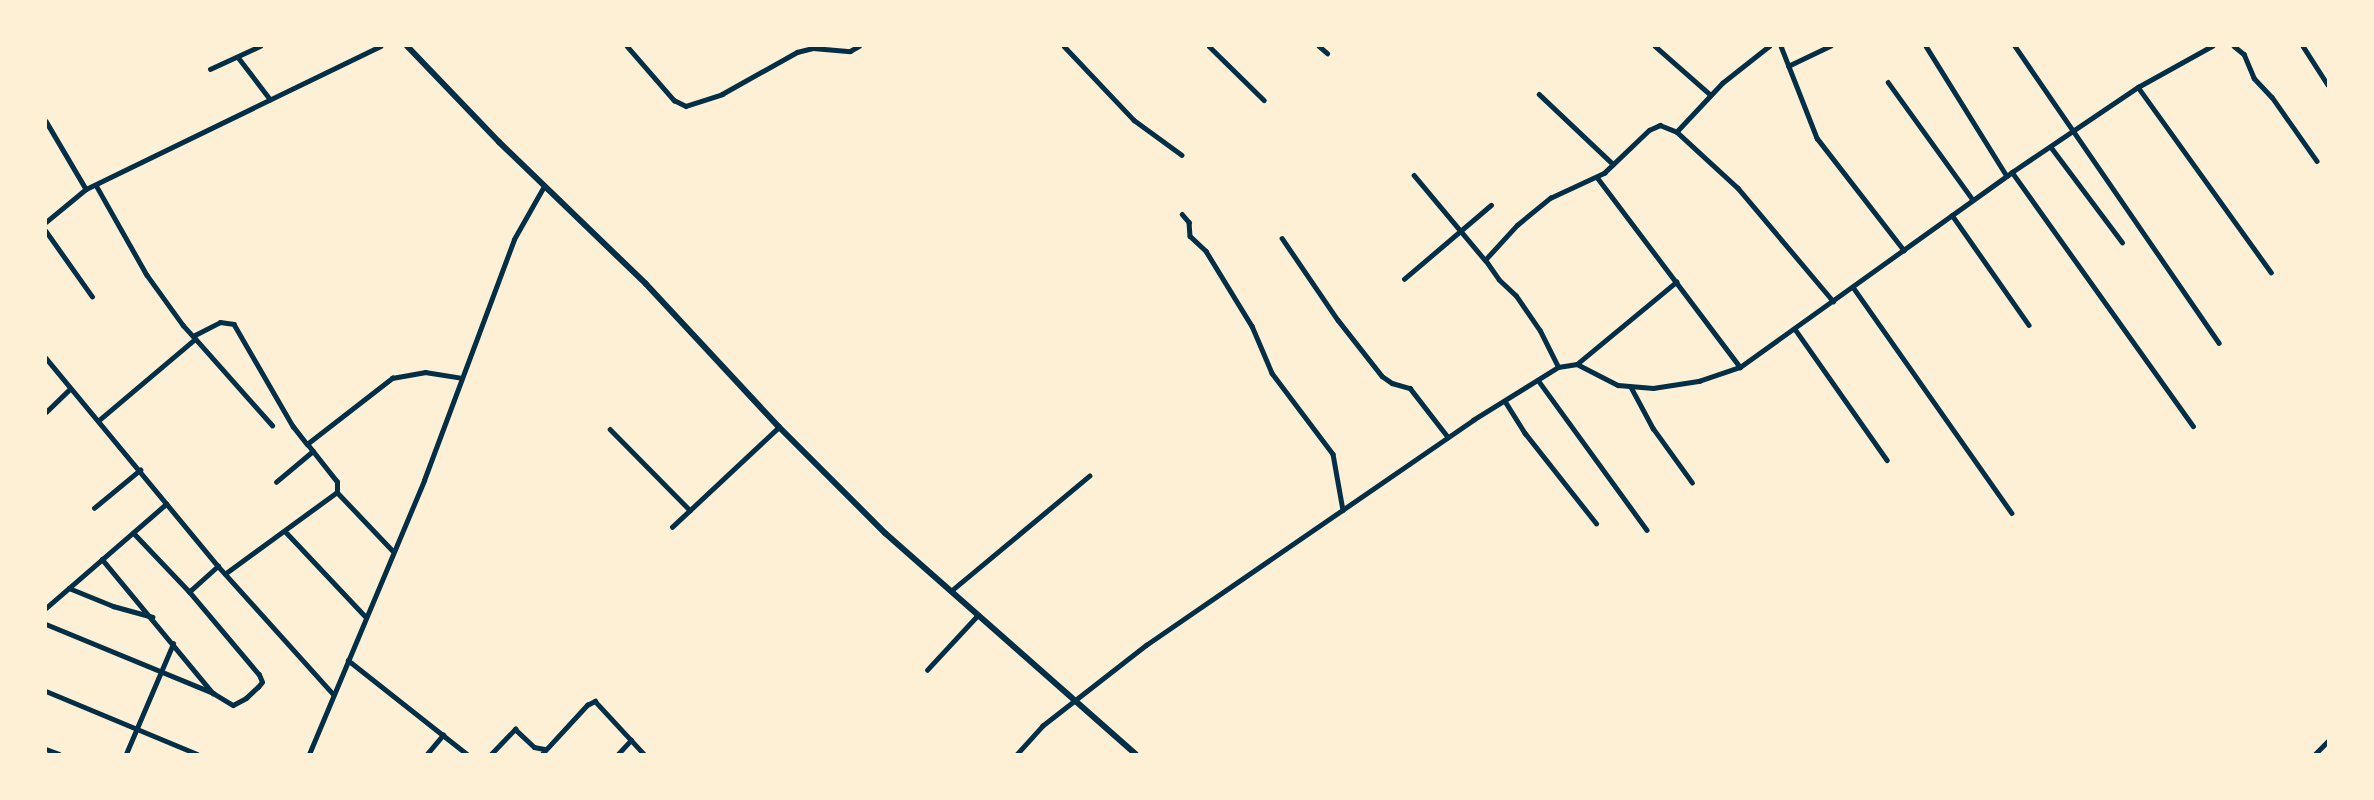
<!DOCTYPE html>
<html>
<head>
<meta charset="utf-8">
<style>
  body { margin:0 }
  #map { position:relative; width:2374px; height:800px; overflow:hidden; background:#fdf0d5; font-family:"Source Sans 3",sans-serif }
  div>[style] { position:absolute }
  .minor>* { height:4.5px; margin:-2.25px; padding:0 2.25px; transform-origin:2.25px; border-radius:2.25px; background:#003049 }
  .tertiary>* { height:5px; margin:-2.5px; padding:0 2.5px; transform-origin:2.5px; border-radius:2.5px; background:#003049 }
  .secondary>* { height:6px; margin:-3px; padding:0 3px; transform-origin:3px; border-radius:3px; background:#003049 }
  span { translate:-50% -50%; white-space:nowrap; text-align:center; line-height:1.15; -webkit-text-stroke:7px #fdf0d5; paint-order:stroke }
  .frame { position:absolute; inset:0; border:47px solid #fdf0d5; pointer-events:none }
</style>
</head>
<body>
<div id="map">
  <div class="minor">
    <div style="left:627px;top:46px;width:72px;rotate:49deg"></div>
    <div style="left:674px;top:100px;width:13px;rotate:27deg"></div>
    <div style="left:686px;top:106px;width:38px;rotate:-18deg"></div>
    <div style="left:722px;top:94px;width:86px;rotate:-29.2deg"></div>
    <div style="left:797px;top:52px;width:16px;rotate:-14deg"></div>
    <div style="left:813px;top:48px;width:37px;rotate:5deg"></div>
    <div style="left:850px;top:51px;width:10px;rotate:-29deg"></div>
    <div style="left:1064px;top:46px;width:102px;rotate:46.6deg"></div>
    <div style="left:1134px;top:120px;width:59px;rotate:36.1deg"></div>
    <div style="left:1209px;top:46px;width:77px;rotate:44.5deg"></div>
    <div style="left:1319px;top:46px;width:11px;rotate:41deg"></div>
    <div style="left:1655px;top:46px;width:74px;rotate:41.2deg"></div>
    <div style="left:1770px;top:46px;width:60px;rotate:141.8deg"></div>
    <div style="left:1723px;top:83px;width:67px;rotate:133.2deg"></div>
    <div style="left:1677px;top:132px;width:83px;rotate:42.6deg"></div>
    <div style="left:1738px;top:188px;width:148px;rotate:49.9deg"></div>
    <div style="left:1781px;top:46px;width:99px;rotate:68.6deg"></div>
    <div style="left:1817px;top:138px;width:142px;rotate:52.2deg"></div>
    <div style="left:1926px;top:46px;width:153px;rotate:58.1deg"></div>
    <div style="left:2015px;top:46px;width:360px;rotate:55.5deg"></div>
    <div style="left:2234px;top:46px;width:13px;rotate:39deg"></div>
    <div style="left:2244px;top:54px;width:26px;rotate:67deg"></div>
    <div style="left:2254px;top:78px;width:26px;rotate:47deg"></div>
    <div style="left:2272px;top:97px;width:78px;rotate:54.9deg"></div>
    <div style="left:2303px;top:46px;width:46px;rotate:57.3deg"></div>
    <div style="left:238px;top:57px;width:53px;rotate:52.7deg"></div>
    <div style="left:1788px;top:66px;width:47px;rotate:-25.5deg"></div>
    <div style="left:210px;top:69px;width:55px;rotate:-24.7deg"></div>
    <div style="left:1888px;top:82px;width:145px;rotate:54.2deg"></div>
    <div style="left:2138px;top:87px;width:228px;rotate:54.3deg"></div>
    <div style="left:1539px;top:94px;width:102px;rotate:43.4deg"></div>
    <div style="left:46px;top:121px;width:79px;rotate:59.5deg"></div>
    <div style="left:2051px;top:147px;width:119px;rotate:53.2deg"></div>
    <div style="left:2012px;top:172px;width:312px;rotate:54.5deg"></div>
    <div style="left:1414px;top:175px;width:111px;rotate:50.1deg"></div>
    <div style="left:1597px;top:177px;width:238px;rotate:53deg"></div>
    <div style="left:96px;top:185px;width:103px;rotate:60.5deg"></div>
    <div style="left:147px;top:275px;width:62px;rotate:54.2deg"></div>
    <div style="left:183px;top:325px;width:15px;rotate:48deg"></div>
    <div style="left:193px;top:336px;width:30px;rotate:-27deg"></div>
    <div style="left:220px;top:322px;width:14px;rotate:8deg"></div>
    <div style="left:234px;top:324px;width:118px;rotate:60deg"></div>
    <div style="left:293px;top:426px;width:23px;rotate:52deg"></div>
    <div style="left:307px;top:444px;width:108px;rotate:-37.8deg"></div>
    <div style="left:392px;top:378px;width:34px;rotate:-10deg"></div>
    <div style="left:425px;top:372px;width:37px;rotate:9deg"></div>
    <div style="left:1182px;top:214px;width:11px;rotate:49deg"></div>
    <div style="left:1189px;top:222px;width:14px;rotate:86deg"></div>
    <div style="left:1190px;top:236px;width:22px;rotate:43deg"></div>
    <div style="left:1206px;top:251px;width:88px;rotate:58.5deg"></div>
    <div style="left:1252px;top:326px;width:51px;rotate:66.9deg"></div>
    <div style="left:1272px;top:373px;width:101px;rotate:53deg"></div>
    <div style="left:1333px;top:454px;width:57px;rotate:79.9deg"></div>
    <div style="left:1952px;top:215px;width:134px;rotate:55deg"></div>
    <div style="left:46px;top:222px;width:52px;rotate:-39.5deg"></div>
    <div style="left:86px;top:189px;width:327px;rotate:-25.9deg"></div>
    <div style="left:46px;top:231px;width:80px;rotate:54.7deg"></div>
    <div style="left:1282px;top:238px;width:99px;rotate:55.7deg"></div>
    <div style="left:1338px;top:320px;width:71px;rotate:51.8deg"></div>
    <div style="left:1382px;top:376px;width:12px;rotate:35deg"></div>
    <div style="left:1392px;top:383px;width:19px;rotate:16deg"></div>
    <div style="left:1410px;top:388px;width:62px;rotate:52.2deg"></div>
    <div style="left:1404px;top:279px;width:114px;rotate:-40.4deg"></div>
    <div style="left:1853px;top:287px;width:276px;rotate:54.9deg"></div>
    <div style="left:1795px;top:329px;width:160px;rotate:54.9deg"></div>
    <div style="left:194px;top:337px;width:118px;rotate:48.4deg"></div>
    <div style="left:46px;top:358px;width:270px;rotate:50.4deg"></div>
    <div style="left:218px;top:566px;width:173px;rotate:48deg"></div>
    <div style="left:1577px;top:364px;width:129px;rotate:-39.6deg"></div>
    <div style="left:1558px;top:367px;width:40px;rotate:-116.6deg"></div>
    <div style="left:1540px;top:331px;width:42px;rotate:-124.4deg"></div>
    <div style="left:1516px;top:296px;width:23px;rotate:-137deg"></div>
    <div style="left:1499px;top:280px;width:24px;rotate:-125deg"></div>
    <div style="left:1485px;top:260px;width:47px;rotate:-47.6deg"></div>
    <div style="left:1517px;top:225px;width:43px;rotate:-39.3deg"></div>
    <div style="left:1550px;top:198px;width:60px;rotate:-24.8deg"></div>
    <div style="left:1604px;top:173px;width:62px;rotate:-43.7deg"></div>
    <div style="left:1649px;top:130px;width:12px;rotate:-24deg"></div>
    <div style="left:1660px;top:125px;width:18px;rotate:22deg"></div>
    <div style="left:1538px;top:380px;width:185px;rotate:54deg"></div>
    <div style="left:1631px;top:387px;width:47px;rotate:61.8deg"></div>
    <div style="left:1653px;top:428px;width:67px;rotate:54.2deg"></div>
    <div style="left:1505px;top:401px;width:38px;rotate:58deg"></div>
    <div style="left:1525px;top:433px;width:115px;rotate:51.7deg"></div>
    <div style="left:46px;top:412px;width:33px;rotate:-44deg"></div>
    <div style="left:98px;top:421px;width:127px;rotate:-40.2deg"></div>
    <div style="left:610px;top:429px;width:114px;rotate:45.4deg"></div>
    <div style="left:276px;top:482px;width:48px;rotate:-40deg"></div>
    <div style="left:337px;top:492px;width:81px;rotate:46.5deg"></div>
    <div style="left:94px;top:508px;width:60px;rotate:-39.6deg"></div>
    <div style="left:672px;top:527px;width:146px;rotate:-43.1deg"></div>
    <div style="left:285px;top:531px;width:118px;rotate:46.7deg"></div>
    <div style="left:102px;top:559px;width:174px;rotate:50.4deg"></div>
    <div style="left:213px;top:693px;width:23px;rotate:31deg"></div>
    <div style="left:233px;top:705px;width:15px;rotate:-28deg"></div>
    <div style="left:246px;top:698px;width:16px;rotate:-43deg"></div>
    <div style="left:258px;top:687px;width:6px;rotate:-51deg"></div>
    <div style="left:262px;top:682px;width:8px;rotate:-113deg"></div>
    <div style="left:259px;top:675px;width:109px;rotate:-130.1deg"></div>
    <div style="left:189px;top:592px;width:81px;rotate:-133.5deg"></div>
    <div style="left:226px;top:573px;width:137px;rotate:-36.1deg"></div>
    <div style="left:337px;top:492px;width:10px;rotate:-90deg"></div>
    <div style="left:337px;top:482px;width:48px;rotate:-128.3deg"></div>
    <div style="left:69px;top:588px;width:48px;rotate:22.2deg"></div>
    <div style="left:113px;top:606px;width:41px;rotate:15.4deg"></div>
    <div style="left:951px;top:591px;width:180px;rotate:-39.8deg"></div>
    <div style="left:189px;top:592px;width:39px;rotate:-42deg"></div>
    <div style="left:46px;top:608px;width:159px;rotate:-40.9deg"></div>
    <div style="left:46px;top:624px;width:181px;rotate:22.4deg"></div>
    <div style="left:348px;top:660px;width:152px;rotate:38.3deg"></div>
    <div style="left:927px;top:670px;width:75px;rotate:-47.2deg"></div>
    <div style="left:46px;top:691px;width:164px;rotate:22.6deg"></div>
    <div style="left:46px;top:749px;width:14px;rotate:21deg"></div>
    <div style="left:126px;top:754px;width:120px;rotate:-66.9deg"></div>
    <div style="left:427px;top:754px;width:25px;rotate:-50deg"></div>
    <div style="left:491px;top:754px;width:35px;rotate:-46deg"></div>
    <div style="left:515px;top:729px;width:26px;rotate:43deg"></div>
    <div style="left:534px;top:747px;width:10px;rotate:11deg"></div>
    <div style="left:542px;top:754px;width:67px;rotate:-47.4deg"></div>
    <div style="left:587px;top:705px;width:9px;rotate:-27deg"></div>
    <div style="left:595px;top:701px;width:72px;rotate:47.2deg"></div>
    <div style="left:618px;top:754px;width:19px;rotate:-47deg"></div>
    <div style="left:1017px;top:754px;width:38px;rotate:-48deg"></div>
    <div style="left:1042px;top:726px;width:132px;rotate:-37.9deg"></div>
    <div style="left:1146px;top:645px;width:397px;rotate:-34.5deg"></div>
    <div style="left:1473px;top:420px;width:100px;rotate:-31.9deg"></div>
    <div style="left:1558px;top:367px;width:19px;rotate:-9deg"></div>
    <div style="left:1577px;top:364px;width:46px;rotate:27.1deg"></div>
    <div style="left:1618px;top:385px;width:35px;rotate:5deg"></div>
    <div style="left:1653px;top:388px;width:47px;rotate:-8.7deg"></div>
    <div style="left:1699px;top:381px;width:43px;rotate:-18.9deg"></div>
    <div style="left:1740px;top:367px;width:335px;rotate:-35.6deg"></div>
    <div style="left:2012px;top:172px;width:152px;rotate:-34deg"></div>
    <div style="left:2138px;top:87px;width:85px;rotate:-29deg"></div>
    <div style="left:2315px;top:754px;width:18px;rotate:-45deg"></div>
  </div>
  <div class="tertiary">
    <div style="left:309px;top:754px;width:297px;rotate:-67.2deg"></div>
    <div style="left:424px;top:480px;width:257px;rotate:-69.5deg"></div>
    <div style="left:514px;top:239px;width:61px;rotate:-60.5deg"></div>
  </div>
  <div class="secondary">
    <div style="left:407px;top:46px;width:133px;rotate:46.2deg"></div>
    <div style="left:499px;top:142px;width:204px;rotate:44deg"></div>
    <div style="left:646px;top:284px;width:195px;rotate:47.1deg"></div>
    <div style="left:779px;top:427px;width:150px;rotate:45deg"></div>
    <div style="left:885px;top:533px;width:334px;rotate:41.4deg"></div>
  </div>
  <div class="frame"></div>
</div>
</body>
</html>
